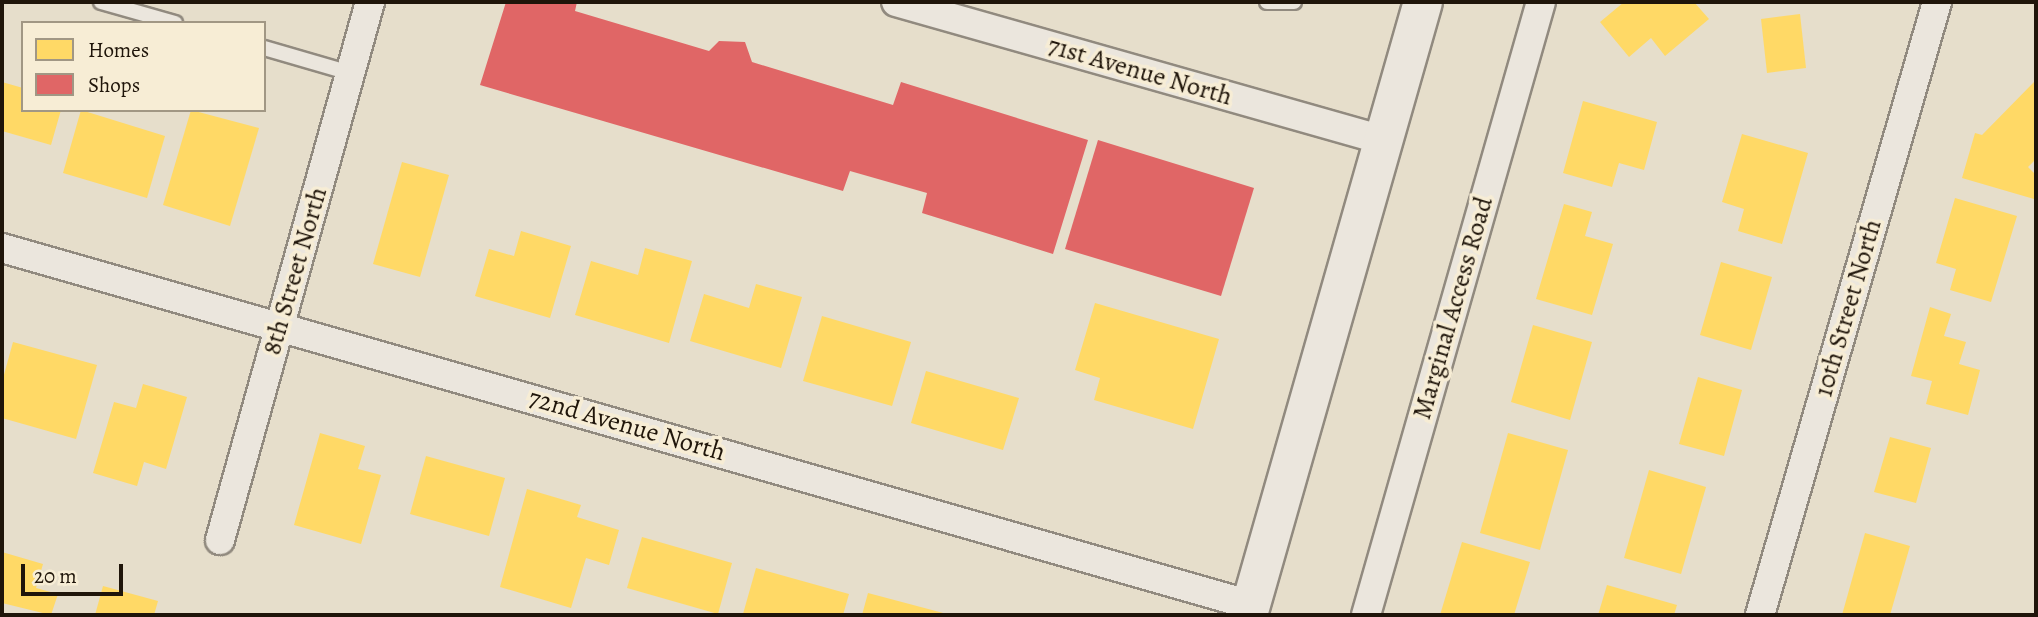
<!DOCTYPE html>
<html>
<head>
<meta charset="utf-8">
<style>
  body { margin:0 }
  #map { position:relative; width:2038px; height:617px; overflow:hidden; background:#e6decb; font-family:Alegreya,serif }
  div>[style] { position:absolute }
  .homes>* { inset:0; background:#ffd966 }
  .shops>* { inset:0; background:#e06666 }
  .roads { filter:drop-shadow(2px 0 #918a7f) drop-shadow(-2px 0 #918a7f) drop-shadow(0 2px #918a7f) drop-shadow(0 -2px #918a7f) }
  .service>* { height:14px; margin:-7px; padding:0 7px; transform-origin:7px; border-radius:7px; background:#ebe6dd }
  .minor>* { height:28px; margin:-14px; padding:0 14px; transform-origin:14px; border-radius:14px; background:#ebe6dd }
  .secondary>* { height:38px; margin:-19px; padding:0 19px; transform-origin:19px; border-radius:19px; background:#ebe6dd }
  span { translate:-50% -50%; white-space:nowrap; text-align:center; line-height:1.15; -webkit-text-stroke:7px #f7edd5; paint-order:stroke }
  .street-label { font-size:26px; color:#1f150a }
  .frame { position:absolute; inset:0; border:4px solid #1f150a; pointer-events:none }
  .legend { position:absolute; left:21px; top:21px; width:245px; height:91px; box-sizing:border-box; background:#f7edd5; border:2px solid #a19784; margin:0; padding:9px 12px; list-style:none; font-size:21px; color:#1f150a }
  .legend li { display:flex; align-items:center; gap:14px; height:35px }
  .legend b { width:35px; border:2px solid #a19784 }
  .scale { position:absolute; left:21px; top:564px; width:102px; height:32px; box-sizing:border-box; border:4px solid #1f150a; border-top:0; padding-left:9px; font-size:21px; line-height:24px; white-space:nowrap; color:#1f150a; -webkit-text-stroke:5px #f7edd5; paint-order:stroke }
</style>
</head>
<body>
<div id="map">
  <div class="homes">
    <div style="clip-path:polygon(1624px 2px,1694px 2px,1709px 19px,1665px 56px,1651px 38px,1629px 57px,1600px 22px)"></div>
    <div style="clip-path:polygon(1800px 14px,1806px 68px,1767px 73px,1761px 19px)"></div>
    <div style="clip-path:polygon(2036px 80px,2036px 159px,2028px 167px,2036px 175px,2034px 199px,1962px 178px,1975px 133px,1982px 135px)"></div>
    <div style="clip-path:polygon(2px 82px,23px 88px,23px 110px,61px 110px,51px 145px,2px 131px)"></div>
    <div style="clip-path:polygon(1583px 101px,1657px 122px,1644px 170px,1619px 163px,1612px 187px,1563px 173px)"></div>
    <div style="clip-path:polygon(81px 110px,165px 136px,147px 198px,63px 173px)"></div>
    <div style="clip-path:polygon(191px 110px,259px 128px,230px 226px,163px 205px)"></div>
    <div style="clip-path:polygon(1742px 134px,1808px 153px,1782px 244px,1738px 231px,1744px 209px,1722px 202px)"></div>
    <div style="clip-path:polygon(402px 162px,449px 175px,420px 277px,373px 264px)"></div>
    <div style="clip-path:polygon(1955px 198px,2017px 216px,1991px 302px,1950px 290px,1956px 269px,1936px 263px)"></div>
    <div style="clip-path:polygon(1564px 204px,1592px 212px,1585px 236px,1613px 244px,1592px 315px,1536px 299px)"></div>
    <div style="clip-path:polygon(521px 231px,571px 246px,550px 318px,475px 296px,489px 249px,514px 256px)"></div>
    <div style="clip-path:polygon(645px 248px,692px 261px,669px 343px,575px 315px,591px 261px,638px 275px)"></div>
    <div style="clip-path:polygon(1721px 262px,1772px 277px,1751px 350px,1700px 335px)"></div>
    <div style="clip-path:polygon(756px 284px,802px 297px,781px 368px,690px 341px,704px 294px,749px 308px)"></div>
    <div style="clip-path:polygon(1095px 303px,1219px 339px,1193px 429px,1094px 400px,1100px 378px,1075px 370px)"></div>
    <div style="clip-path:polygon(1930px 307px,1951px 314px,1944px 336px,1966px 342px,1959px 364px,1980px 370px,1968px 415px,1926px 404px,1932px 381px,1911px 376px)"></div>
    <div style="clip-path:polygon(822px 316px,911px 342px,892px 406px,803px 381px)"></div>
    <div style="clip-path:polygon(1533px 325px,1592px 342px,1570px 420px,1511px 402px)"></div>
    <div style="clip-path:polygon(13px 342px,97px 365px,76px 439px,2px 418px,2px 382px)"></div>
    <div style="clip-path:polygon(926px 371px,1019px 398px,1003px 450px,911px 423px)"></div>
    <div style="clip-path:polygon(1698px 377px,1742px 390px,1724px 456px,1679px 444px)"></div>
    <div style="clip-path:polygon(143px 384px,187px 397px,166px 469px,144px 462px,137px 486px,93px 473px,114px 402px,136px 408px)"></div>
    <div style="clip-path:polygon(320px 433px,365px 446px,358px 469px,381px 475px,361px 544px,294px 525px)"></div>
    <div style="clip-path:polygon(1508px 433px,1568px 450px,1540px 550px,1480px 533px)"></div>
    <div style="clip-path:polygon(1890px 437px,1931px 448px,1916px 503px,1874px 492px)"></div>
    <div style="clip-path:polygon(426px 456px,505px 478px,489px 536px,410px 514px)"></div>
    <div style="clip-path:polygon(1649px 470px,1706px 487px,1681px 574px,1624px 558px)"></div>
    <div style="clip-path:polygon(527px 489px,581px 505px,577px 517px,619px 530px,609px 565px,586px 558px,571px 608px,500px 587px)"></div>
    <div style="clip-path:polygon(1865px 533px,1910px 546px,1890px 615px,1842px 615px)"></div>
    <div style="clip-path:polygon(642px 537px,732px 563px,718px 614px,627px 588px)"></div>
    <div style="clip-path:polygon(1462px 542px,1530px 562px,1514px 615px,1440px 615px)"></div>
    <div style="clip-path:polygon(2px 552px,43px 564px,36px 588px,58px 594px,51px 615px,2px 603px)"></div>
    <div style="clip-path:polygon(756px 568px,849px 594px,843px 615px,743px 614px)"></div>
    <div style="clip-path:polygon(1607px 585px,1677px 605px,1674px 615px,1598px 615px)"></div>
    <div style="clip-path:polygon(103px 586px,158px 601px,154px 615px,95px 615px)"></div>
    <div style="clip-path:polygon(868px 593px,947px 614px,947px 615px,862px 615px)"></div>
  </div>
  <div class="shops">
    <div style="clip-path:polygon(506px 2px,577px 2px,575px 11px,709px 51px,719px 41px,745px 42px,752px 62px,893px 105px,901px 82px,1088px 140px,1053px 254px,922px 213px,927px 193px,850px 171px,843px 191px,480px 85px)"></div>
    <div style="clip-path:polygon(1098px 140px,1254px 188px,1221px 296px,1065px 249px)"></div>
  </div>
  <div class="roads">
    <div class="service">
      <div style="left:101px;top:2px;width:77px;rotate:15.8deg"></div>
      <div style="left:1267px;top:2px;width:27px"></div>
      <div style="left:264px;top:48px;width:90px;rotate:16.2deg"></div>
    </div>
    <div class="minor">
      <div style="left:896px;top:2px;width:506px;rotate:15.82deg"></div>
      <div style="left:2px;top:248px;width:1299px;rotate:15.95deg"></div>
      <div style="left:220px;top:540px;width:559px;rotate:-74.42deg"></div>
      <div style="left:1366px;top:615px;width:637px;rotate:-74.07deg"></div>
      <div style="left:1760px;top:615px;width:638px;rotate:-73.89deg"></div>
    </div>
    <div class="secondary">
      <div style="left:1248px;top:615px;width:637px;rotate:-74.07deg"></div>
    </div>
  </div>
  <div class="street-label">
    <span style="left:1140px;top:71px;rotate:16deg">71st Avenue North</span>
    <span style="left:295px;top:271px;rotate:-74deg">8th Street North</span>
    <span style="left:1453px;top:308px;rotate:-74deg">Marginal Access Road</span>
    <span style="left:1848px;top:308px;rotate:-74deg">10th Street North</span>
    <span style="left:627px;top:425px;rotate:16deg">72nd Avenue North</span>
  </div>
  <div class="frame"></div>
  <ul class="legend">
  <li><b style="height:19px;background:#ffd966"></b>Homes</li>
  <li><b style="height:19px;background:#e06666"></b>Shops</li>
  </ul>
  <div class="scale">20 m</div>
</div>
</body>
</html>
